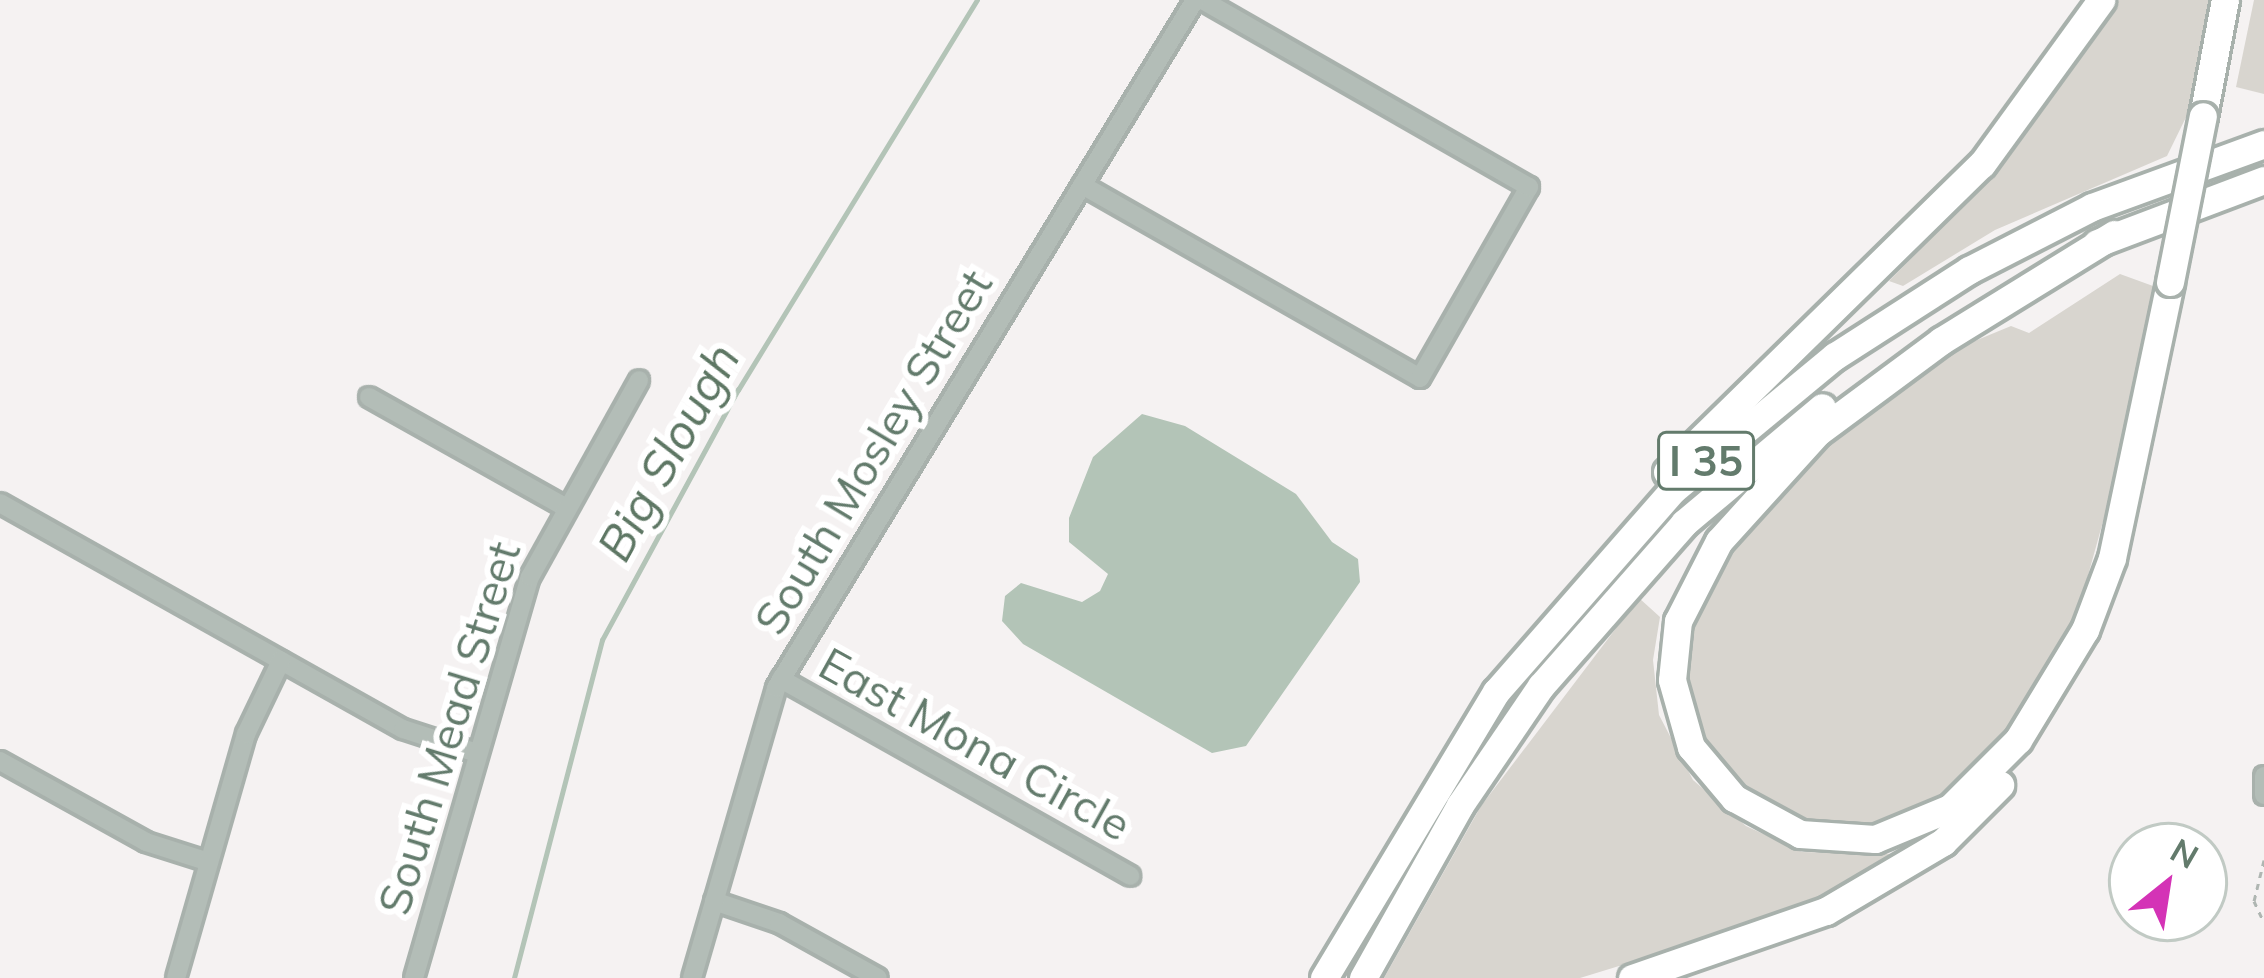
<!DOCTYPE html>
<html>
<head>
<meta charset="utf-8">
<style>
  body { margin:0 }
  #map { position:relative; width:2264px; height:978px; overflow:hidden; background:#f5f2f2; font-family:Mulish,sans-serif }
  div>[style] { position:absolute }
  .green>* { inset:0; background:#d8d5cf }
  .water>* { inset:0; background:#b3c4b7 }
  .stream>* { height:4.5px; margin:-2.25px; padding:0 2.25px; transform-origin:2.25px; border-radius:2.25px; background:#b3c4b7 }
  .path>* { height:3px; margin-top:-1.5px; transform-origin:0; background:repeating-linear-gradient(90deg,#afb6b2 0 6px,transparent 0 12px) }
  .roads { filter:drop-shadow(3px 0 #a8b1ac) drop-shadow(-3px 0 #a8b1ac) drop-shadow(0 3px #a8b1ac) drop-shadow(0 -3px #a8b1ac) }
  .minor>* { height:18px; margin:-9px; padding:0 9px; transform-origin:9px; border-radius:9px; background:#b3bdb7 }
  .highway>* { height:27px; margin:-13.5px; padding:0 13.5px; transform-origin:13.5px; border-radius:13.5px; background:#fff }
  .bridges { filter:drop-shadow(3px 0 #a8b1ac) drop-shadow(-3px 0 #a8b1ac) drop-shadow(0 3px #a8b1ac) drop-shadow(0 -3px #a8b1ac) }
  .highway-bridge>* { height:27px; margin:-13.5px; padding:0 13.5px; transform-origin:13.5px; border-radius:13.5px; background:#fff }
  span { translate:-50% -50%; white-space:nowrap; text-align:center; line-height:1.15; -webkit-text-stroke:12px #fff; paint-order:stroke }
  .shield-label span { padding:3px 9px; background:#fff; border:3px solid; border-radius:9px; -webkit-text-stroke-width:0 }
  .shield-label { font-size:42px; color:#637b6c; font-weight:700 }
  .street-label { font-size:45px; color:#637b6c }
  .water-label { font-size:48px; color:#5e7764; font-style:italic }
  .north { position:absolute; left:2108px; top:822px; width:120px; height:120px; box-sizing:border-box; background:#fff; border:3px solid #c1cac4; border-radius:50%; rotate:30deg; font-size:33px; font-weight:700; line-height:48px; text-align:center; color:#637b6c }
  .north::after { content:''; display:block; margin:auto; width:42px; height:54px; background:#d433b6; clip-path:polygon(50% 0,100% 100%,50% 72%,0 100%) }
</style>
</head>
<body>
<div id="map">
  <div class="green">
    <div style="clip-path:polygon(2119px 0,2213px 0,2193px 103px,2167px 156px,1995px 230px,1903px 286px,1889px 281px,1988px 180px)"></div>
    <div style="clip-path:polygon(2254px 0,2264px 0,2264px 94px,2236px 87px)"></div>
    <div style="clip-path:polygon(2120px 274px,2153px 286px,2114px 482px,2077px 615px,2017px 718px,1946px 795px,1882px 824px,1804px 821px,1745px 791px,1702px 742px,1682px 657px,1698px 602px,1734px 535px,1801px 466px,1953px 350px,2011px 326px,2029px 333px)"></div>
    <div style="clip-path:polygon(1639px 598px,1660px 617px,1653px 660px,1659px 715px,1693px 780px,1746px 826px,1802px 852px,1895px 854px,1835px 890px,1720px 935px,1580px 978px,1384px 978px,1481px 806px)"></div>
  </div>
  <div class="water">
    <div style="clip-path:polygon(1142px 414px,1185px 426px,1296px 494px,1332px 542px,1358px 559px,1360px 582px,1246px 746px,1212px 753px,1023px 644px,1002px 621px,1005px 596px,1021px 583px,1082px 602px,1100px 591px,1108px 574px,1069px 542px,1069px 518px,1093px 457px)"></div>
  </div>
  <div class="stream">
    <div style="left:514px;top:978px;width:349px;rotate:-75.4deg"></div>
    <div style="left:602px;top:640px;width:285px;rotate:-61.5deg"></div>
    <div style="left:738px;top:390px;width:457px;rotate:-58.5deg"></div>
  </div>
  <div class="path">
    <div style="left:2264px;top:860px;width:42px;rotate:103.7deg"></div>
    <div style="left:2254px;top:901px;width:23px;rotate:65deg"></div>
  </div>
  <div class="roads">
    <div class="minor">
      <div style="left:1082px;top:185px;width:389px;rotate:29.7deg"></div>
      <div style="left:1420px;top:378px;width:220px;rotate:-60.3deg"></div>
      <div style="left:1529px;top:187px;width:377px;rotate:-150.2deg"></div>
      <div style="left:369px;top:397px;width:223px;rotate:29.3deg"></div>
      <div style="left:0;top:503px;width:462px;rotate:29.3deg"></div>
      <div style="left:403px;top:729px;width:78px;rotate:18deg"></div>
      <div style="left:781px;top:679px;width:401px;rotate:29.4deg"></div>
      <div style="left:0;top:761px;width:167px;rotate:29deg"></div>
      <div style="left:146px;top:842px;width:66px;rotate:17.6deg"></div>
      <div style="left:2264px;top:776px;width:19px;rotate:90deg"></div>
      <div style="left:714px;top:901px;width:69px;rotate:18.7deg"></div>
      <div style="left:779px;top:923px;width:113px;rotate:29.1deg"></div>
      <div style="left:176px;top:978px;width:254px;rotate:-74deg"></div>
      <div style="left:246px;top:734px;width:81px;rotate:-64.4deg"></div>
      <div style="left:414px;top:978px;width:417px;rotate:-73.9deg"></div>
      <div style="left:530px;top:577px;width:225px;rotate:-61deg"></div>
      <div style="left:692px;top:978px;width:302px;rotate:-73.8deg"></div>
      <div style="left:776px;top:688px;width:806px;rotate:-58.66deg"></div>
    </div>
    <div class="highway">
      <div style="left:2203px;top:116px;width:118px;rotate:-79.3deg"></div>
      <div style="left:2114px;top:234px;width:203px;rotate:148.3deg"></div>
      <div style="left:1941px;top:341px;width:153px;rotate:143.5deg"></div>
      <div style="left:1818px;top:432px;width:147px;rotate:132.2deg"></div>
      <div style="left:1719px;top:541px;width:90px;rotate:117.1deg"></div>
      <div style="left:1678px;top:621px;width:59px;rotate:95.8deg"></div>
      <div style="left:1672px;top:680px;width:70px;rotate:74.2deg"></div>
      <div style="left:1691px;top:747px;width:67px;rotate:49.9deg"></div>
      <div style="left:1734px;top:798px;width:75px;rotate:28.6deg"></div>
      <div style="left:1800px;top:834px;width:75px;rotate:3.8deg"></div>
      <div style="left:1875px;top:839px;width:81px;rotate:-22.5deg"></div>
      <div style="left:1950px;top:808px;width:96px;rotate:-45deg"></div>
      <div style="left:2018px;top:740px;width:129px;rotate:-58.7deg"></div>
      <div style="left:2085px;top:630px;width:77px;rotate:-69.4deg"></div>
      <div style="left:2112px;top:558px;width:282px;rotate:-78.1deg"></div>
      <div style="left:2097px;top:243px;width:178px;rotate:-20.7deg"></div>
      <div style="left:1667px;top:472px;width:441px;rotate:-44.4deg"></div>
      <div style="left:1982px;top:164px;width:203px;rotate:-54deg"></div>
      <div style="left:1324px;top:978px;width:334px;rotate:-59deg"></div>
      <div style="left:1496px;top:692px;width:270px;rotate:-48.8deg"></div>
      <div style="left:1674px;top:489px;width:209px;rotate:-39.6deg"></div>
      <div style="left:1835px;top:356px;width:159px;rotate:-32.7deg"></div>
      <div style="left:1969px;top:270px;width:138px;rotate:-27.1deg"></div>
      <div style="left:2092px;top:207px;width:183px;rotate:-20.1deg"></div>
      <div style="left:1363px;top:978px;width:198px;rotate:-60.7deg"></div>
      <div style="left:1460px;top:805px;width:144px;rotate:-55.8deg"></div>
      <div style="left:1541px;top:686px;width:217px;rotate:-48.7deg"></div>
      <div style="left:1684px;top:523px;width:180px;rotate:-40deg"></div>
      <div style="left:1632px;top:978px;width:205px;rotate:-19.1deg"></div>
      <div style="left:1826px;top:911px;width:136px;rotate:-30.5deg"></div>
      <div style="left:1943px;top:842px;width:81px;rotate:-45deg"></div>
    </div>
  </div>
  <div class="bridges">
    <div class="highway-bridge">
      <div style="left:2170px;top:282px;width:169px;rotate:-78.8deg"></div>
    </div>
  </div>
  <div class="shield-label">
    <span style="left:1706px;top:461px">I 35</span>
  </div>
  <div class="street-label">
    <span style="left:873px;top:452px;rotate:-59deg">South Mosley Street</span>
    <span style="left:449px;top:728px;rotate:-73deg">South Mead Street</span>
    <span style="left:975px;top:744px;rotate:29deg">East Mona Circle</span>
  </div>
  <div class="water-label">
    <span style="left:668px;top:452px;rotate:-61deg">Big Slough</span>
  </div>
  <div class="north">N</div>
</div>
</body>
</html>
